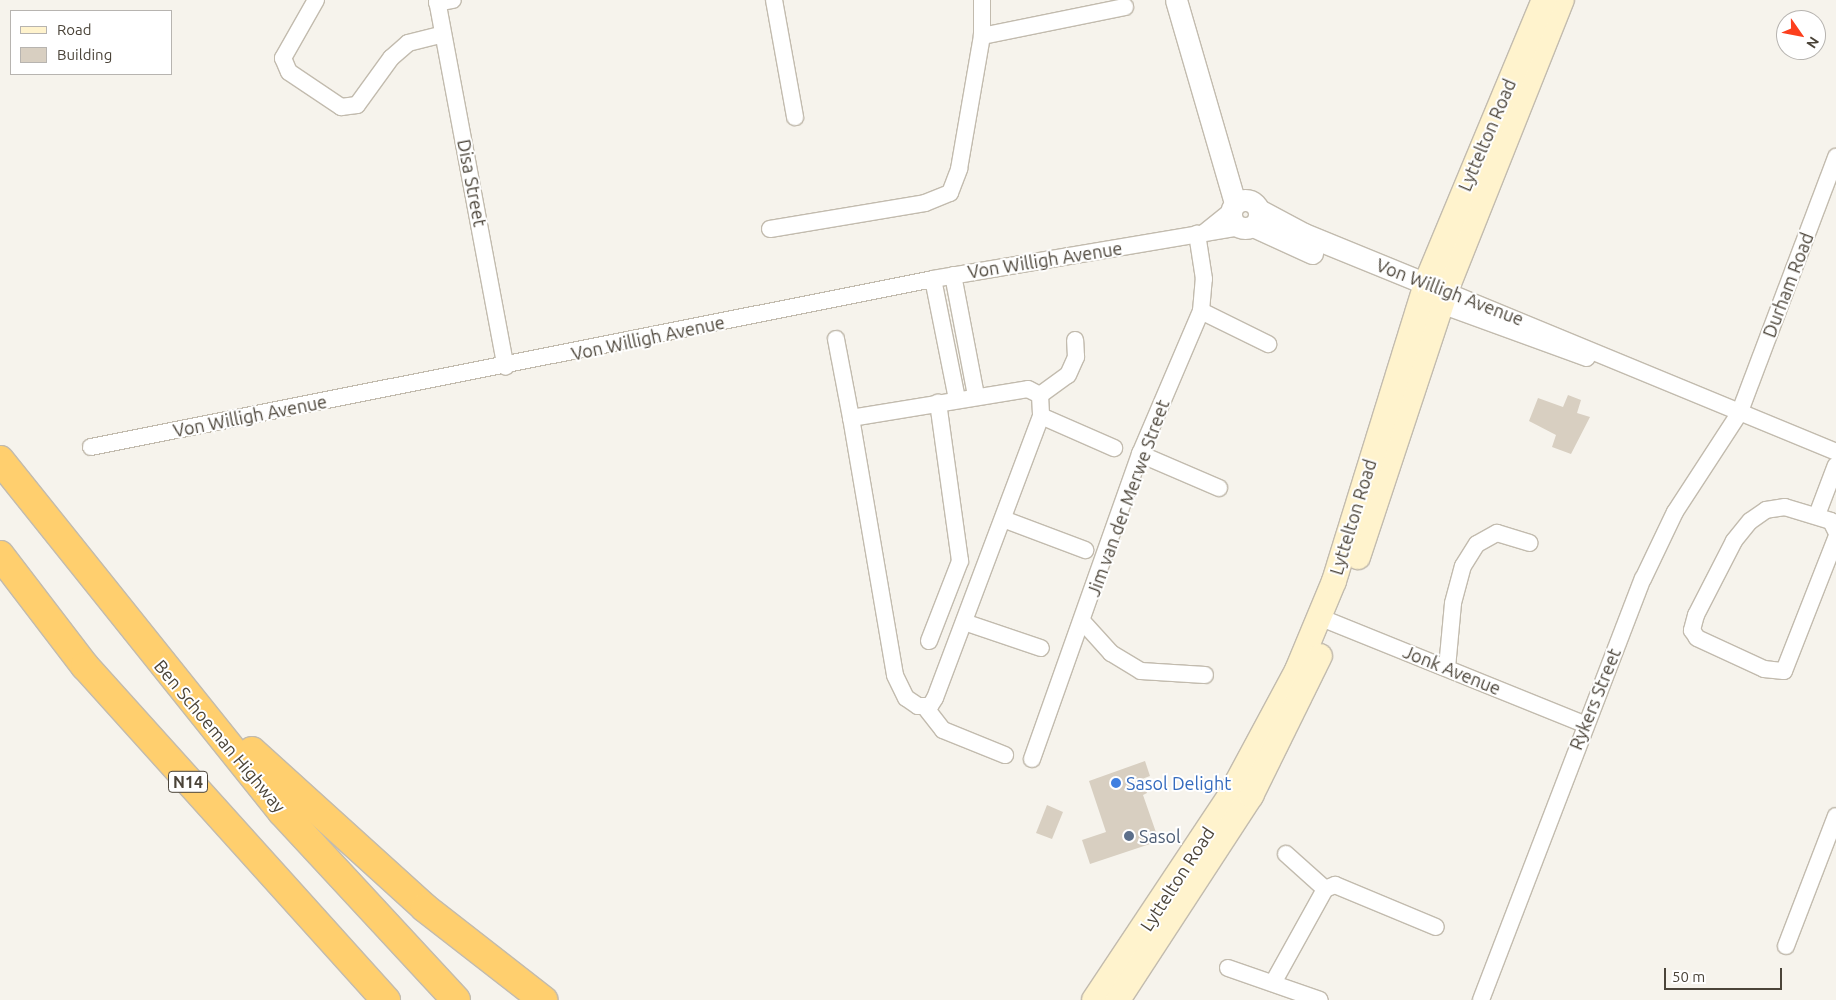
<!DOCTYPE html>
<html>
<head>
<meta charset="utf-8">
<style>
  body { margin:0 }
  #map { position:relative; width:1836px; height:1000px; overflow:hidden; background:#f6f3ec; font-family:Ubuntu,sans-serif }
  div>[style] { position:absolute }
  .building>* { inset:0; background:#d8cfc1 }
  .roads { filter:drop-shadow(1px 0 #c2bbae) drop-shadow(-1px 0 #c2bbae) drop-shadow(0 1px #c2bbae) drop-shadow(0 -1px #c2bbae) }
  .minor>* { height:16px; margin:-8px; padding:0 8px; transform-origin:8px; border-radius:8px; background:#fff }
  .tertiary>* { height:21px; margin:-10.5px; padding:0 10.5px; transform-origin:10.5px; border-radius:10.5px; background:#fff }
  .tertiary>.ring { margin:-10.5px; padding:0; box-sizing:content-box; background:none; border:21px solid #fff; border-radius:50% }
  .secondary>* { height:24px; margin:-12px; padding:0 12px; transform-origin:12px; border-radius:12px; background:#fff3cd }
  .motorway>* { height:28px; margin:-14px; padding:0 14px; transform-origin:14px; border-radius:14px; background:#ffcf6e }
  .dots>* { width:14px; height:14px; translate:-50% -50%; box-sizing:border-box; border:2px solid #fff; border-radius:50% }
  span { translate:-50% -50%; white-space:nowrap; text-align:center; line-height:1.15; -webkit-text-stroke:4px #fff; paint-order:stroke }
  .shield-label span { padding:1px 4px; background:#fff; border:1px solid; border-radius:4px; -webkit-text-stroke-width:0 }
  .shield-label { font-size:16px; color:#4b4439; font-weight:700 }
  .street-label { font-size:18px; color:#4b4439 }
  .shop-label { font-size:18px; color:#366cbe }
  .left { translate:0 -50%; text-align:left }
  .service-label { font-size:18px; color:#4e5e75 }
  .legend { position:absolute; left:10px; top:10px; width:162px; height:65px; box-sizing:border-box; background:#fff; border:1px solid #b7b4b0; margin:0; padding:6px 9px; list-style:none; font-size:15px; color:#4b4439 }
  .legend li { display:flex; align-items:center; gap:10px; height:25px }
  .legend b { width:25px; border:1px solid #b7b4b0 }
  .north { position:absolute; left:1776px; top:10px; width:50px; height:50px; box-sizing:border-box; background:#fff; border:1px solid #b7b4b0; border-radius:50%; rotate:123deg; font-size:14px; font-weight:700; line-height:20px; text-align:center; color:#4b4439 }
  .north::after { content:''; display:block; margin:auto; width:18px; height:22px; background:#fc3f1d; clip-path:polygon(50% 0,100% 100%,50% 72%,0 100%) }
  .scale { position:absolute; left:1664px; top:968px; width:118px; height:22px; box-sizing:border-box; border:2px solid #4b4439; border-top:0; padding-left:6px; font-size:15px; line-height:18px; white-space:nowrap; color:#4b4439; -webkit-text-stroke:4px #fff; paint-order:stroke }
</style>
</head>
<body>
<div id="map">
  <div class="building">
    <div style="clip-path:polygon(1568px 395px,1581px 400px,1577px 413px,1590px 417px,1571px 454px,1552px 447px,1556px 435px,1529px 421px,1538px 398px,1563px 407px)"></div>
    <div style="clip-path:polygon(1145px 761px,1150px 776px,1142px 779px,1147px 793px,1143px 795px,1159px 841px,1090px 864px,1082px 840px,1106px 832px,1089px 781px)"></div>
    <div style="clip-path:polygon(1047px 805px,1063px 812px,1052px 839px,1036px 833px)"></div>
  </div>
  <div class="roads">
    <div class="minor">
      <div style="left:316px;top:0;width:67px;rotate:119.6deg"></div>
      <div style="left:283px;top:58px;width:15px;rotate:67deg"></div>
      <div style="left:289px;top:72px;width:63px;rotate:33.9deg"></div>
      <div style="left:341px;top:107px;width:16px;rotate:-7deg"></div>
      <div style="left:357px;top:105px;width:58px;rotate:-54.1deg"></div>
      <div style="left:391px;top:58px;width:23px;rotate:-41deg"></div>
      <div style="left:408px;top:43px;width:36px;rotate:-14deg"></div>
      <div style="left:437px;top:0;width:373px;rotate:79.4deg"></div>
      <div style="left:774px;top:0;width:119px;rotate:79.8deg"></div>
      <div style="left:437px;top:3px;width:16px;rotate:-11deg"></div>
      <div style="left:982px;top:36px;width:146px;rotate:-11.5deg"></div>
      <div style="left:770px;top:229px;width:157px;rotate:-9.5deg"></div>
      <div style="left:925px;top:203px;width:27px;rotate:-22deg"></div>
      <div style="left:950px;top:193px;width:26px;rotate:-69deg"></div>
      <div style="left:959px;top:169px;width:135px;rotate:-80.2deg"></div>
      <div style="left:982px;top:36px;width:36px;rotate:-90deg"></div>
      <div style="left:1205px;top:232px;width:32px;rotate:-39deg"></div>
      <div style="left:953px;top:275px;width:123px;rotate:79.2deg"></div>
      <div style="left:933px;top:279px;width:122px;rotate:78.7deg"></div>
      <div style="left:1446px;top:291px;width:422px;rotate:22.4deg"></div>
      <div style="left:1441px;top:305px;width:155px;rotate:20deg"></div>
      <div style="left:1201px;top:311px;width:75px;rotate:26.2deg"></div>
      <div style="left:836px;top:339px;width:80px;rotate:79.2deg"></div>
      <div style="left:1028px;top:389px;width:13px;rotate:27deg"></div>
      <div style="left:1040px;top:395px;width:21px;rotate:87deg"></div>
      <div style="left:1041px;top:416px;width:301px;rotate:110.6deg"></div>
      <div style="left:935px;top:698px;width:9px;rotate:122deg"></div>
      <div style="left:930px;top:706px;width:12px;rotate:180deg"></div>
      <div style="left:918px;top:706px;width:14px;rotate:-146deg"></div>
      <div style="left:906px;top:698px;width:25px;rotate:-116deg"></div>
      <div style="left:895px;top:675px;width:261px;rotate:-99.7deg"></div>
      <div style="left:851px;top:418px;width:179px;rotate:-9.3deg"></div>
      <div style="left:1040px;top:395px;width:34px;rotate:-36deg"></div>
      <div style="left:1068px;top:375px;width:20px;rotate:-66deg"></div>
      <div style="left:1076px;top:357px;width:17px;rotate:-93deg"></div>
      <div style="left:1041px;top:416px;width:80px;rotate:23.7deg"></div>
      <div style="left:91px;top:447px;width:859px;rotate:-11.28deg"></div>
      <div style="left:933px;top:279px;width:310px;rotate:-9.6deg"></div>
      <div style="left:1140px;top:454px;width:86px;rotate:23.3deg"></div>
      <div style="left:1817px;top:515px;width:53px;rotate:-69.2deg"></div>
      <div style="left:1003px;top:519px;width:88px;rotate:20.7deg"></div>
      <div style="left:1836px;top:531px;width:11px;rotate:-117deg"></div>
      <div style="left:1831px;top:521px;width:48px;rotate:-163.1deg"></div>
      <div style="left:1785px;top:507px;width:19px;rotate:171deg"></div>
      <div style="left:1766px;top:510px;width:19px;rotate:145deg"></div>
      <div style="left:1750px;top:521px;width:26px;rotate:129deg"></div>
      <div style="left:1734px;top:541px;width:83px;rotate:117.2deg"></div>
      <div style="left:1696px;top:615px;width:16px;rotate:105deg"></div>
      <div style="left:1692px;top:630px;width:9px;rotate:58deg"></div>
      <div style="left:1697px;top:638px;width:74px;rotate:24.8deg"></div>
      <div style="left:1764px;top:669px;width:20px;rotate:6deg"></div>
      <div style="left:1784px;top:671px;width:143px;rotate:-68.6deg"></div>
      <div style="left:1319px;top:617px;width:286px;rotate:22deg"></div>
      <div style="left:964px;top:622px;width:81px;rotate:18.7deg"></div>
      <div style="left:1083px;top:622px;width:42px;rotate:47.9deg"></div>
      <div style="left:1111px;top:653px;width:35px;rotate:31deg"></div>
      <div style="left:1141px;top:671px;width:64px;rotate:3.6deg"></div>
      <div style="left:929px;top:641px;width:86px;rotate:-68.8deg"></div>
      <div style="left:960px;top:561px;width:160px;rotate:-97.9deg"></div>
      <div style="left:1447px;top:668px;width:65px;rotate:-84.7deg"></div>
      <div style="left:1453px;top:603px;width:38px;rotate:-75deg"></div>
      <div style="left:1463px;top:566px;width:26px;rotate:-58deg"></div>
      <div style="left:1477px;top:544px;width:23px;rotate:-29deg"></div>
      <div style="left:1497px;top:533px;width:34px;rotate:17deg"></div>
      <div style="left:925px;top:707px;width:29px;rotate:52deg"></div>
      <div style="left:943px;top:730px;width:67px;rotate:22deg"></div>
      <div style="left:1032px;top:759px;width:324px;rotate:-70.5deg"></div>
      <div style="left:1140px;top:454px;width:155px;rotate:-66.9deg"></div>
      <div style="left:1201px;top:311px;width:32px;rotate:-85deg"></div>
      <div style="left:1204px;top:279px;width:46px;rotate:-98.8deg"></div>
      <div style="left:1286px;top:854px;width:52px;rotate:41.9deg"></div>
      <div style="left:1786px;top:946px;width:139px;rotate:-69deg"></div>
      <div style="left:1228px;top:968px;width:97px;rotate:19.2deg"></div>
      <div style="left:1273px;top:983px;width:107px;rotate:-61deg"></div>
      <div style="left:1325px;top:889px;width:11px;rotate:-22deg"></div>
      <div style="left:1335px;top:885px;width:109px;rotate:22.6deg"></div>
      <div style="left:1481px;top:1000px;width:451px;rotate:-69deg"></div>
      <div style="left:1643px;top:579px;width:74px;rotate:-64.5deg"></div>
      <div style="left:1675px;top:512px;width:117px;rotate:-56.9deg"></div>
      <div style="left:1739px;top:414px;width:275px;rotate:-69.3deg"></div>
    </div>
    <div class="tertiary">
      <div style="left:1176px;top:0;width:211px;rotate:73.8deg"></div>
      <div class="ring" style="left:1231px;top:200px;width:7px;height:7px"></div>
      <div style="left:1259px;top:210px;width:51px;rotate:28.1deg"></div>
      <div style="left:1304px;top:234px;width:148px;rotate:22.2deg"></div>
      <div style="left:1253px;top:226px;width:65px;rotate:24.6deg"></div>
    </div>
    <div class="secondary">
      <div style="left:1358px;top:557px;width:280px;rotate:-71.7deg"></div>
      <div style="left:1446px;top:291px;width:313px;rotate:-68.3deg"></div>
      <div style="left:1094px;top:1000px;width:244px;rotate:-56.4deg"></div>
      <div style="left:1229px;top:797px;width:144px;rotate:-61.8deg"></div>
      <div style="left:1297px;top:670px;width:96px;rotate:-67.4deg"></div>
      <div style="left:1334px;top:581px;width:312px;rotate:-72.8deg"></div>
      <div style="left:1426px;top:283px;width:307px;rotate:-67.4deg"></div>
      <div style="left:1118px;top:1000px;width:244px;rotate:-56.9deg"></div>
      <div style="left:1251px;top:796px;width:156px;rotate:-63.8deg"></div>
    </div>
    <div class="motorway">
      <div style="left:0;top:460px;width:451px;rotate:51.3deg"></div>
      <div style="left:282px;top:812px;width:256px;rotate:47.2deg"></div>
      <div style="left:0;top:555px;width:140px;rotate:52.6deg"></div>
      <div style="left:85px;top:666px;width:450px;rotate:48deg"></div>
      <div style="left:252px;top:751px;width:234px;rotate:42.2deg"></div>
      <div style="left:425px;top:908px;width:150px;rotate:37.9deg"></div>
    </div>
  </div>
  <div class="dots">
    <div style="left:1116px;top:783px;background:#3f7fe0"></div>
    <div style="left:1129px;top:836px;background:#5c6f8a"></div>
  </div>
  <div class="shield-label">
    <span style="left:188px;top:782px">N14</span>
  </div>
  <div class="street-label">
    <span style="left:1487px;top:135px;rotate:-67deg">Lyttelton Road</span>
    <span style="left:472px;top:183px;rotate:79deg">Disa Street</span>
    <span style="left:1045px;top:260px;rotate:-9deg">Von Willigh Avenue</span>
    <span style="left:1788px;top:285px;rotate:-69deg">Durham Road</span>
    <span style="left:1450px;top:292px;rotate:21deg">Von Willigh Avenue</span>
    <span style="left:648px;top:338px;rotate:-12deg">Von Willigh Avenue</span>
    <span style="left:250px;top:416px;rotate:-11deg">Von Willigh Avenue</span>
    <span style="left:1128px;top:498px;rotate:-70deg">Jim van der Merwe Street</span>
    <span style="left:1353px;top:517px;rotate:-73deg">Lyttelton Road</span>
    <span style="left:1452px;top:670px;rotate:22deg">Jonk Avenue</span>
    <span style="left:1595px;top:699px;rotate:-68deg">Rykers Street</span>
    <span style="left:220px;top:736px;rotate:50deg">Ben Schoeman Highway</span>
    <span style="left:1177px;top:879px;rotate:-57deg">Lyttelton Road</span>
  </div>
  <div class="shop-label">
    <span class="left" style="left:1126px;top:783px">Sasol Delight</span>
  </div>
  <div class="service-label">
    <span class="left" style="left:1139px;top:836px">Sasol</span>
  </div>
  <ul class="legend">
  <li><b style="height:6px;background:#fff3cd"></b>Road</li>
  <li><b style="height:14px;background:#d8cfc1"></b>Building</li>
  </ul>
  <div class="north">N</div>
  <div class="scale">50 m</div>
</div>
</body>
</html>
